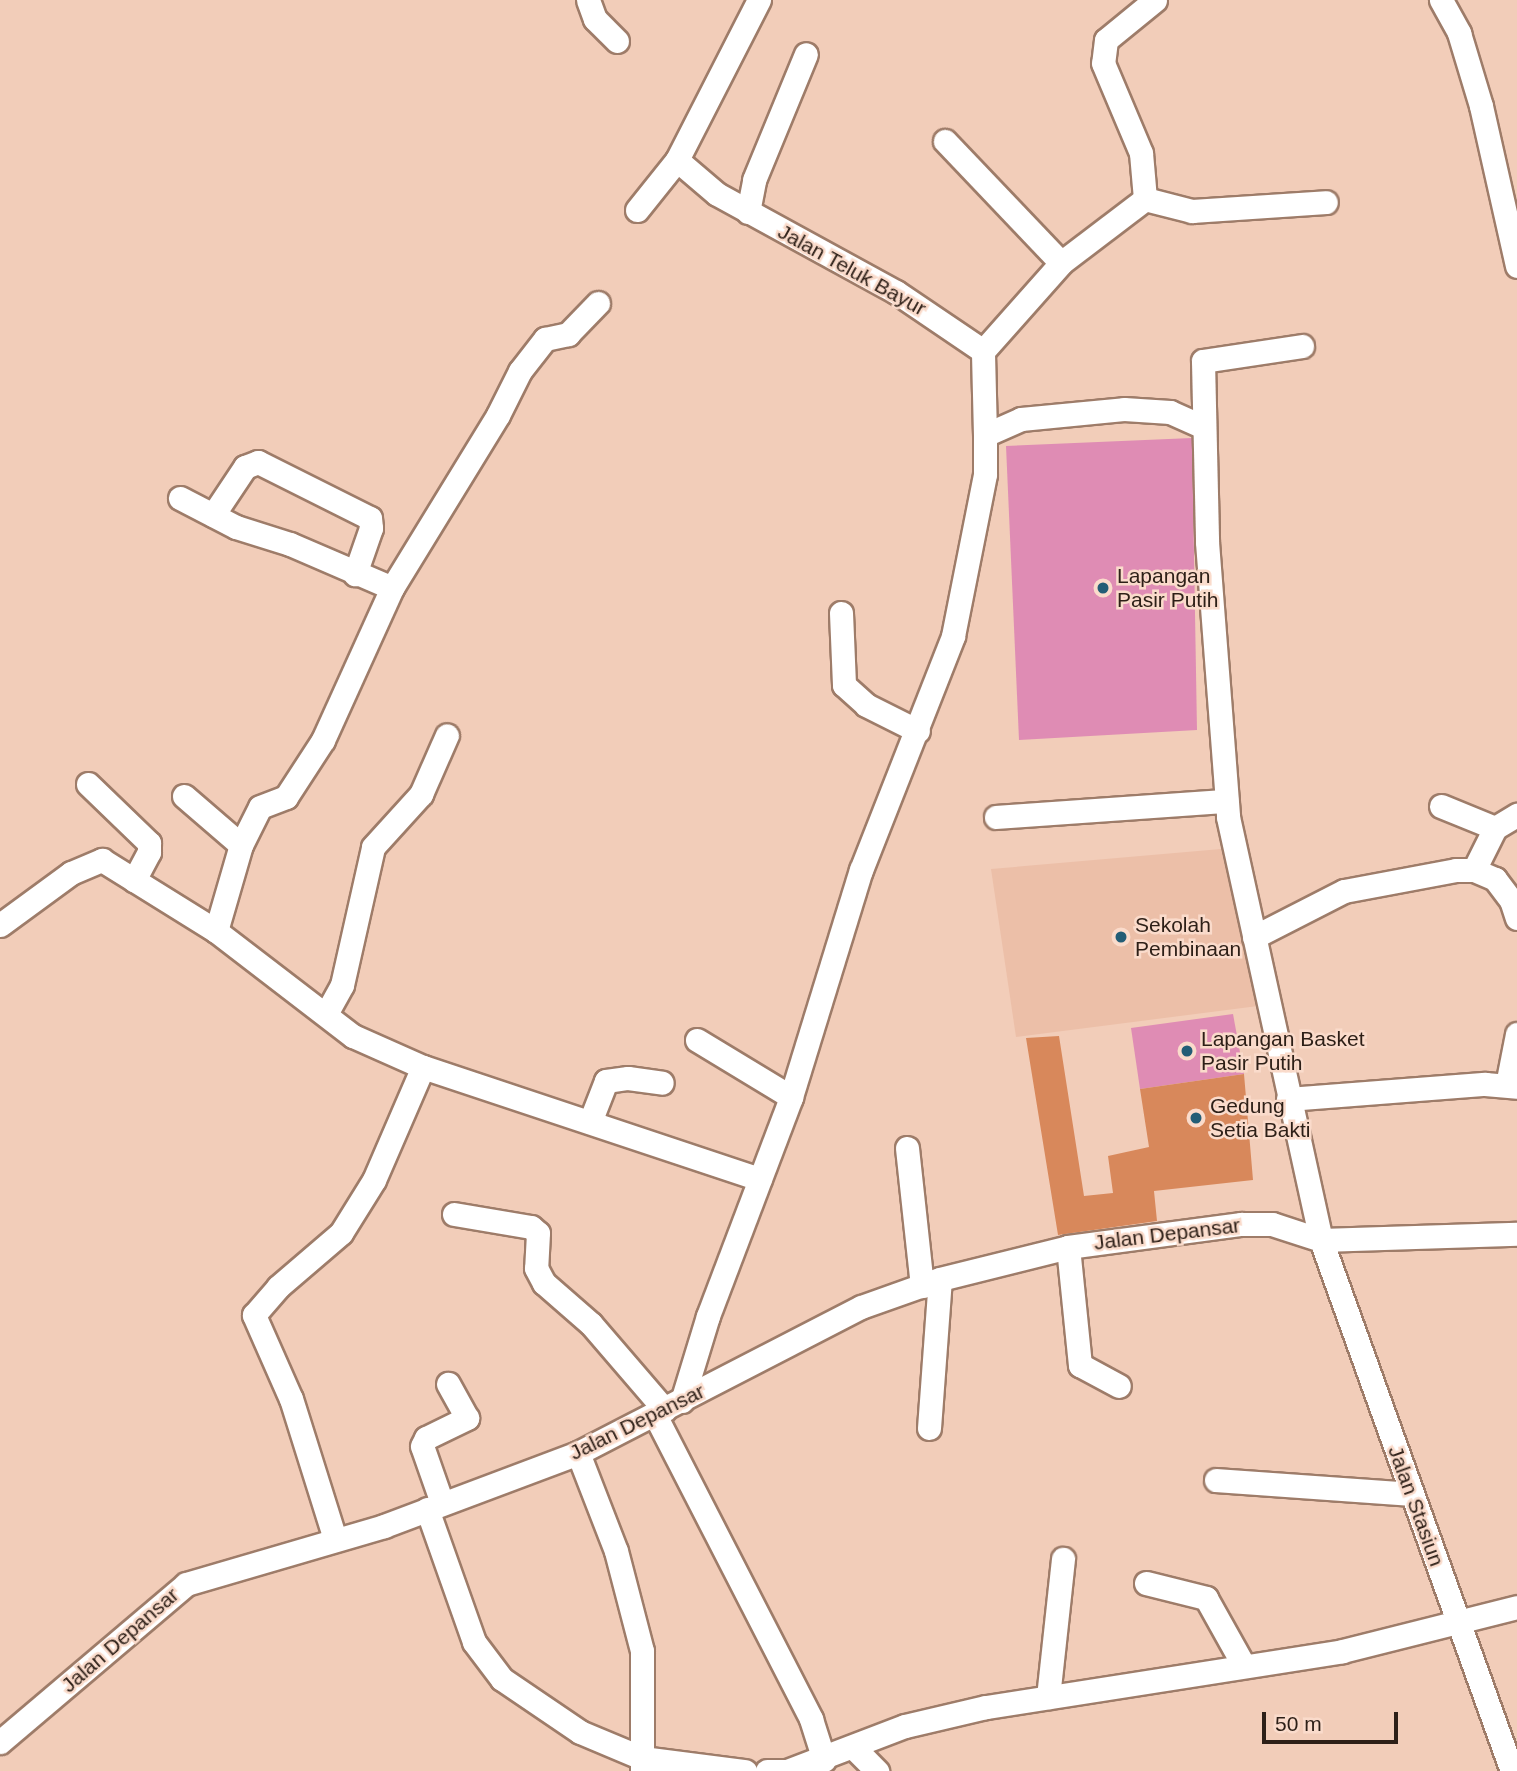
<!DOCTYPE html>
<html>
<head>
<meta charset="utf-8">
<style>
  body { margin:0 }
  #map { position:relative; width:1517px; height:1771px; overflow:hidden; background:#f2cdb9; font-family:Helvetica,sans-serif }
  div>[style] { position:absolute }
  .built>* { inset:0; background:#ecbfa8 }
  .green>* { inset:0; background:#df8cb4 }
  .building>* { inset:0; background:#d8885b }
  .roads { filter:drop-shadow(2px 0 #9e7c69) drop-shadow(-2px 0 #9e7c69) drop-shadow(0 2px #9e7c69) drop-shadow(0 -2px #9e7c69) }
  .minor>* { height:23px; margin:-11.5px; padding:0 11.5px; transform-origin:11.5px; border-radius:11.5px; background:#fff }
  .dots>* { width:19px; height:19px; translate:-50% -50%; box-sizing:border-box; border:4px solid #fadbcb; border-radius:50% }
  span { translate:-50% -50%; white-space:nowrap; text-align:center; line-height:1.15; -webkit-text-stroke:5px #fadbcb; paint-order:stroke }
  .street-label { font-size:21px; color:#2d1f17 }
  .poi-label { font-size:21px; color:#2d1f17 }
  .left { translate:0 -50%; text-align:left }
  .scale { position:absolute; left:1262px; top:1712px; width:136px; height:32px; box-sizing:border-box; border:4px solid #2d1f17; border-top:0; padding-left:9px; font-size:21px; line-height:24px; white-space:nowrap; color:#2d1f17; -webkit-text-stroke:5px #fadbcb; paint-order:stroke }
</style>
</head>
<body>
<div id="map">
  <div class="built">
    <div style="clip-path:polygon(1221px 849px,1258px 1006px,1016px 1037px,991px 869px)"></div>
  </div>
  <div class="green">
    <div style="clip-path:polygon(1192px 438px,1197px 730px,1019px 740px,1006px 446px)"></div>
    <div style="clip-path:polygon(1233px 1014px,1244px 1074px,1140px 1089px,1131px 1028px)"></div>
  </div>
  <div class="building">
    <div style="clip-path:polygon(1059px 1036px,1084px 1196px,1113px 1193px,1108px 1156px,1149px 1147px,1140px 1089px,1244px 1074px,1253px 1180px,1154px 1191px,1157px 1221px,1058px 1235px,1026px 1038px)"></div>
  </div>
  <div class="roads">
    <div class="minor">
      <div style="left:588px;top:0;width:20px;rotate:70deg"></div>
      <div style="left:595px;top:19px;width:31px;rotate:45deg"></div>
      <div style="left:1155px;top:0;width:63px;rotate:140.8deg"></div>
      <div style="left:1106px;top:40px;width:23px;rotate:97deg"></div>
      <div style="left:1103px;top:63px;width:98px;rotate:67.1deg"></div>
      <div style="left:1141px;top:153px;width:46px;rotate:85deg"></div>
      <div style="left:1145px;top:199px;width:49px;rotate:14.3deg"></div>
      <div style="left:1192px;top:211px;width:134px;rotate:-3.8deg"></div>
      <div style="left:1441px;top:0;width:38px;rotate:61deg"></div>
      <div style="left:1459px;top:33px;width:76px;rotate:73.2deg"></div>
      <div style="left:1481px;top:106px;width:164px;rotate:77.3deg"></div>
      <div style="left:945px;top:141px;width:168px;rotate:46.4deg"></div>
      <div style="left:677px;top:160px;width:52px;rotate:40.4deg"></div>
      <div style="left:717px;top:194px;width:204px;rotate:28.7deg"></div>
      <div style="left:896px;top:292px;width:105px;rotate:34.1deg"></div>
      <div style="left:637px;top:210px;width:64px;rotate:-51.3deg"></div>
      <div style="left:677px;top:160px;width:180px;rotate:-62.9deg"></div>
      <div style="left:748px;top:212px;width:33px;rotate:-79deg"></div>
      <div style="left:754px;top:180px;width:136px;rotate:-67.6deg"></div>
      <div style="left:1302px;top:346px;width:100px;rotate:171.4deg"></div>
      <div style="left:1203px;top:361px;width:181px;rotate:88.7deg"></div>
      <div style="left:1207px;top:542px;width:276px;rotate:85.6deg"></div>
      <div style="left:1228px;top:817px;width:433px;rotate:77.6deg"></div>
      <div style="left:1321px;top:1240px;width:564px;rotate:70.22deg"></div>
      <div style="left:985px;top:435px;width:84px;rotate:-91.4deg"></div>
      <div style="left:983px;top:351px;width:118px;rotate:-48.4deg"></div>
      <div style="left:1061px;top:263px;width:106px;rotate:-37.3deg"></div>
      <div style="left:180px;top:498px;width:63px;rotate:27.4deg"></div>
      <div style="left:236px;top:527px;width:57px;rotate:17.5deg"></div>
      <div style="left:290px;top:544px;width:111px;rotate:23.3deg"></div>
      <div style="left:213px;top:515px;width:58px;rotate:-56.3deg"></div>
      <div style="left:245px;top:467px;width:14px;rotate:-21deg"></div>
      <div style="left:258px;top:462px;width:125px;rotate:26.6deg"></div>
      <div style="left:370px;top:518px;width:10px;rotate:84deg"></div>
      <div style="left:371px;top:528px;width:49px;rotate:109.2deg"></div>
      <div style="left:841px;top:613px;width:72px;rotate:87.6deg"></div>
      <div style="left:844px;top:685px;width:30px;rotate:42deg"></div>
      <div style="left:866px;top:705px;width:58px;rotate:26.6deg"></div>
      <div style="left:88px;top:784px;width:85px;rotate:44deg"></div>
      <div style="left:149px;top:843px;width:9px;rotate:90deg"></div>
      <div style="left:149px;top:852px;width:32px;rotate:118deg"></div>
      <div style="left:184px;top:796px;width:75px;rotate:40.7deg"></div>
      <div style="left:1441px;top:806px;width:58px;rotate:22.2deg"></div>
      <div style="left:996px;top:817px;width:231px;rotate:-4deg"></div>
      <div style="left:1474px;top:870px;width:47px;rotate:-63.4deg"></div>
      <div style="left:1495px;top:828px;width:26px;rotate:-31deg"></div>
      <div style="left:0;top:925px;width:88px;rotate:-36.2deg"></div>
      <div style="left:71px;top:873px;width:34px;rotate:-23deg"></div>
      <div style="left:102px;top:860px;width:134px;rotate:31.9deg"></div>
      <div style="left:216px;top:931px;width:173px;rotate:37.5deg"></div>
      <div style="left:353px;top:1036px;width:77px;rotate:23.9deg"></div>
      <div style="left:423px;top:1067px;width:355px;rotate:18.4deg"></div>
      <div style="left:216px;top:931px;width:90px;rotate:-73.8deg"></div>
      <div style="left:241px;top:845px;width:42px;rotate:-63.4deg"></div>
      <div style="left:260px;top:807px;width:28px;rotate:-21deg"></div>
      <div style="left:286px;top:797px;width:68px;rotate:-57deg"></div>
      <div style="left:323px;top:740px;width:167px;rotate:-65.6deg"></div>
      <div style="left:392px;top:588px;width:203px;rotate:-58.5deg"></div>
      <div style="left:498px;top:415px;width:49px;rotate:-63.4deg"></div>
      <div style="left:520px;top:371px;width:41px;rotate:-52deg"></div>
      <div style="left:545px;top:339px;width:24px;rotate:-12deg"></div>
      <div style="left:568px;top:334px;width:43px;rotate:-45.9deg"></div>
      <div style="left:1254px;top:937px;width:101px;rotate:-27.1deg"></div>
      <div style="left:1344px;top:891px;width:114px;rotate:-10.6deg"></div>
      <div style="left:1456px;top:870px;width:18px"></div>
      <div style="left:1474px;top:870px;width:23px;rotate:23deg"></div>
      <div style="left:1495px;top:879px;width:26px;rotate:53deg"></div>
      <div style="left:1511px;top:900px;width:19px;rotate:72deg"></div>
      <div style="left:326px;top:1014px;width:33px;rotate:-61deg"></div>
      <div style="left:342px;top:985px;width:141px;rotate:-77.3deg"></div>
      <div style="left:373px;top:847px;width:72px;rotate:-47.8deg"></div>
      <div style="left:421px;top:794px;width:64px;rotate:-66.2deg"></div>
      <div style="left:697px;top:1040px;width:110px;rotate:31.2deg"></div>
      <div style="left:1507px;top:1085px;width:52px;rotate:-78.9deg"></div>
      <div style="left:1288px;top:1099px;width:198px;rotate:-4.4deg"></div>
      <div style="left:1485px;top:1084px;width:32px;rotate:5deg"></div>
      <div style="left:590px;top:1122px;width:44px;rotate:-68.7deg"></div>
      <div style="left:606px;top:1081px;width:22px;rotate:-8deg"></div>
      <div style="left:628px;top:1078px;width:34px;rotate:8deg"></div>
      <div style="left:907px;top:1148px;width:139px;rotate:83.8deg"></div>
      <div style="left:454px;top:1214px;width:78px;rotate:9.6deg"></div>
      <div style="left:531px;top:1227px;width:9px;rotate:41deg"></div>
      <div style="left:538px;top:1233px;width:35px;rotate:93deg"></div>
      <div style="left:536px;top:1268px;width:17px;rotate:62deg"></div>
      <div style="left:544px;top:1283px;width:62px;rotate:41.1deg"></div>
      <div style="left:591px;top:1324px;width:113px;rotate:49.3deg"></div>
      <div style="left:1068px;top:1247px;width:119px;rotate:84.2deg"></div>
      <div style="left:1080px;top:1365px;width:44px;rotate:28.3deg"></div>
      <div style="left:682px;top:1401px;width:89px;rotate:-73deg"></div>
      <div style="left:708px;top:1316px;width:234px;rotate:-69.2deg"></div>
      <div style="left:791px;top:1097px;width:238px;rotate:-72.9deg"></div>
      <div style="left:861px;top:870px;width:251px;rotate:-68.5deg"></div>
      <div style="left:953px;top:636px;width:165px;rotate:-78.8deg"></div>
      <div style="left:985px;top:474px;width:39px;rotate:-90deg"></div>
      <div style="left:985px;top:435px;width:39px;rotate:-24deg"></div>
      <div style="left:1021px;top:419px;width:103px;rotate:-5.5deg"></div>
      <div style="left:1124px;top:409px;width:46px;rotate:3.7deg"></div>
      <div style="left:1170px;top:412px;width:35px;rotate:24deg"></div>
      <div style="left:655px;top:1415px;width:342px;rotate:62.8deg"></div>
      <div style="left:811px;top:1719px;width:43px;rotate:72.4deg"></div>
      <div style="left:929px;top:1428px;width:149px;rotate:-85.8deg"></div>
      <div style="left:578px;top:1453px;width:105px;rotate:68.8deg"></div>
      <div style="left:616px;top:1551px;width:103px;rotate:75.4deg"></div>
      <div style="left:642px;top:1651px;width:120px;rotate:90deg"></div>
      <div style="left:1216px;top:1480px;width:196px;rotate:4.1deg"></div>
      <div style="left:442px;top:1503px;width:60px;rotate:-109.3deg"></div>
      <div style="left:422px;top:1446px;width:9px;rotate:-63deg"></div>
      <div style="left:426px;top:1438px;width:46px;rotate:-26deg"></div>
      <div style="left:467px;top:1418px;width:39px;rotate:-119deg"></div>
      <div style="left:427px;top:1509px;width:141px;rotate:70.5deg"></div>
      <div style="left:474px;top:1642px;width:46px;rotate:52.9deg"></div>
      <div style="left:502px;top:1679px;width:94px;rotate:34.2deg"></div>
      <div style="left:580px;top:1732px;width:67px;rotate:22.8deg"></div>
      <div style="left:642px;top:1758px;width:104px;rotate:7.2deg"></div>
      <div style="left:335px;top:1539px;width:147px;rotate:-107.4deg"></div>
      <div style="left:291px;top:1399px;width:92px;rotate:-113.8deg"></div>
      <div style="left:254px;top:1315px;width:37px;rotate:-49deg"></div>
      <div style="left:278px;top:1287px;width:83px;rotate:-40.6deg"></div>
      <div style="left:341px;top:1233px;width:62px;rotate:-58.1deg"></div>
      <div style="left:374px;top:1180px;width:123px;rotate:-66.6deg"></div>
      <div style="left:1146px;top:1583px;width:62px;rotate:14deg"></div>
      <div style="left:1206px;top:1598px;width:78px;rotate:60.8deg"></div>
      <div style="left:1048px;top:1697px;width:139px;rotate:-83.8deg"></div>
      <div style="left:0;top:1742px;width:244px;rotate:-40.3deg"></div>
      <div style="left:186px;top:1584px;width:206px;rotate:-16.3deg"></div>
      <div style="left:384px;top:1526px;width:207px;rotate:-20.6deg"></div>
      <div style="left:578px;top:1453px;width:318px;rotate:-27.3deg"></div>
      <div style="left:861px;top:1307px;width:84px;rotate:-19.5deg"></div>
      <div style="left:940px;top:1279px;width:132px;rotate:-14deg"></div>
      <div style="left:1068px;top:1247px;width:175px;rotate:-7.6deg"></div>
      <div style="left:1241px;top:1224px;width:31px"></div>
      <div style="left:1272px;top:1224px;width:52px;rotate:18.1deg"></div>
      <div style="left:1321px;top:1240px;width:196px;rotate:-1.8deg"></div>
      <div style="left:854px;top:1748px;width:33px;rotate:45deg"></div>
      <div style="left:767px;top:1771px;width:20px"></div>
      <div style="left:787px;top:1771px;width:126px;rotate:-20.9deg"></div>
      <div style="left:905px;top:1726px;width:83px;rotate:-13.2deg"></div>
      <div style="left:986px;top:1707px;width:360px;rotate:-8.9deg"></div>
      <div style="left:1342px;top:1651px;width:180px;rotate:-14.1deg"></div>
    </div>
  </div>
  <div class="dots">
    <div style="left:1103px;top:588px;background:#235d76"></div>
    <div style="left:1121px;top:937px;background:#235d76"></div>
    <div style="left:1187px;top:1051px;background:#235d76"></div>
    <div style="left:1196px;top:1118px;background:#235d76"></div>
  </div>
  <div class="street-label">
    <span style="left:852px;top:270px;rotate:29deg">Jalan Teluk Bayur</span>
    <span style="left:1167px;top:1234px;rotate:-7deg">Jalan Depansar</span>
    <span style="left:637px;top:1422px;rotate:-26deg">Jalan Depansar</span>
    <span style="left:1416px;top:1506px;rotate:70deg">Jalan Stasiun</span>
    <span style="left:120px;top:1640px;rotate:-41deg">Jalan Depansar</span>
  </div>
  <div class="poi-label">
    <span class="left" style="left:1117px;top:588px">Lapangan<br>Pasir Putih</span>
    <span class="left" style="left:1135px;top:937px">Sekolah<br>Pembinaan</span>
    <span class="left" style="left:1201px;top:1051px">Lapangan Basket<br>Pasir Putih</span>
    <span class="left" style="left:1210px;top:1118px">Gedung<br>Setia Bakti</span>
  </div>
  <div class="scale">50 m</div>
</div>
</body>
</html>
